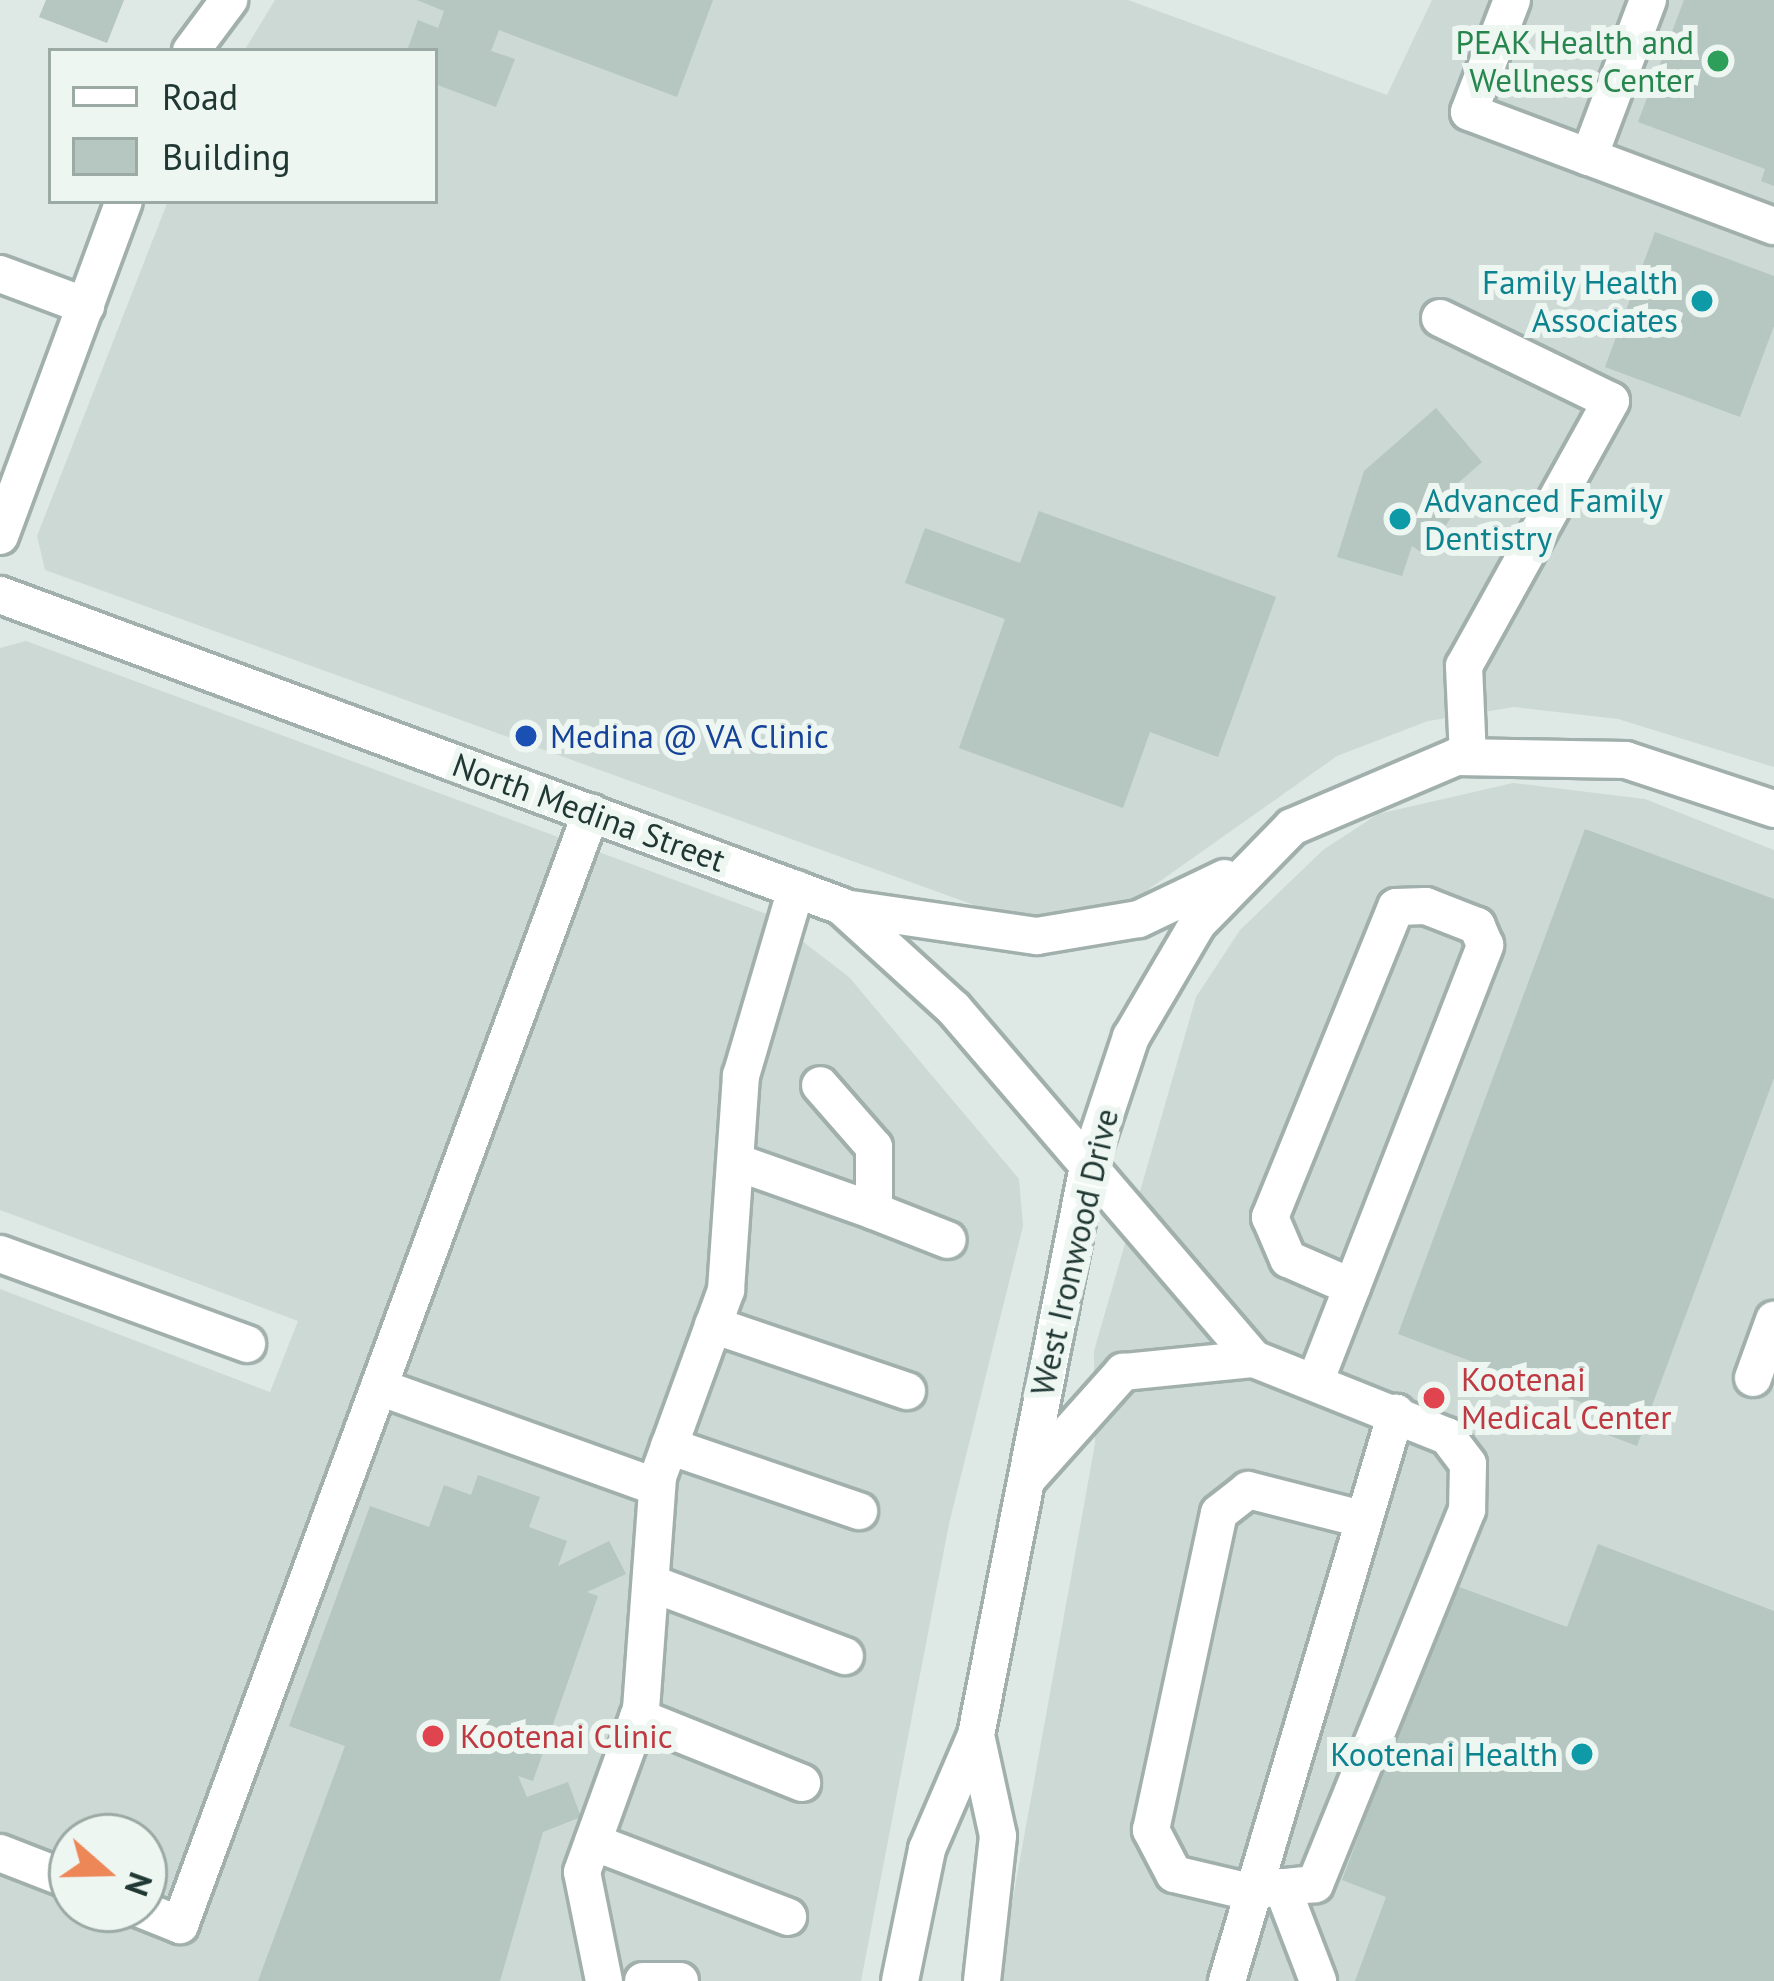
<!DOCTYPE html>
<html>
<head>
<meta charset="utf-8">
<style>
  body { margin:0 }
  #map { position:relative; width:1774px; height:1981px; overflow:hidden; background:#dee9e5; font-family:"PT Sans",sans-serif }
  div>[style] { position:absolute }
  .built>* { inset:0; background:#ccd9d4 }
  .building>* { inset:0; background:#b6c6c1 }
  .roads { filter:drop-shadow(3px 0 #a1b0ac) drop-shadow(-3px 0 #a1b0ac) drop-shadow(0 3px #a1b0ac) drop-shadow(0 -3px #a1b0ac) }
  .minor>* { height:36px; margin:-18px; padding:0 18px; transform-origin:18px; border-radius:18px; background:#fff }
  .dots>* { width:33px; height:33px; translate:-50% -50%; box-sizing:border-box; border:6px solid #eef6f2; border-radius:50% }
  span { translate:-50% -50%; white-space:nowrap; text-align:center; line-height:1.15; -webkit-text-stroke:12px #eef6f2; paint-order:stroke }
  .leisure-label { font-size:33px; color:#27864d }
  .right { translate:-100% -50%; text-align:right }
  .culture-label { font-size:33px; color:#0d838f }
  .left { translate:0 -50%; text-align:left }
  .transit-label { font-size:33px; color:#164399 }
  .street-label { font-size:33px; color:#203833 }
  .health-label { font-size:33px; color:#be3a42 }
  .legend { position:absolute; left:48px; top:48px; width:390px; height:156px; box-sizing:border-box; background:#eef6f2; border:3px solid #9caaa6; margin:0; padding:15px 21px; list-style:none; font-size:36px; color:#203833 }
  .legend li { display:flex; align-items:center; gap:24px; height:60px }
  .legend b { width:60px; border:3px solid #9caaa6 }
  .north { position:absolute; left:48px; top:1813px; width:120px; height:120px; box-sizing:border-box; background:#eef6f2; border:3px solid #9caaa6; border-radius:50%; rotate:110deg; font-size:33px; font-weight:700; line-height:48px; text-align:center; color:#203833 }
  .north::after { content:''; display:block; margin:auto; width:42px; height:54px; background:#ed8758; clip-path:polygon(50% 0,100% 100%,50% 72%,0 100%) }
</style>
</head>
<body>
<div id="map">
  <div class="built">
    <div style="clip-path:polygon(275px 0,1128px 0,1387px 95px,1432px 0,1774px 0,1774px 767px,1618px 719px,1514px 707px,1428px 721px,1337px 756px,1132px 901px,1013px 919px,45px 570px,37px 536px,168px 201px,435px 201px,435px 51px,244px 51px)"></div>
    <div style="clip-path:polygon(evenodd,26px 641px,767px 914px,849px 977px,1019px 1179px,1023px 1226px,949px 1524px,861px 1981px,0 1981px,0 1289px,270px 1392px,298px 1321px,0 1210px,0 648px,26px 641px,72px 1837px,144px 1837px,144px 1909px,72px 1909px,72px 1837px)"></div>
    <div style="clip-path:polygon(1513px 783px,1645px 799px,1774px 850px,1774px 1981px,998px 1981px,1095px 1444px,1094px 1351px,1196px 997px,1240px 930px,1323px 850px,1378px 814px)"></div>
  </div>
  <div class="building">
    <div style="clip-path:polygon(46px 0,124px 0,107px 43px,39px 17px)"></div>
    <div style="clip-path:polygon(417px 0,713px 0,677px 97px,499px 30px,491px 51px,515px 59px,496px 107px,435px 84px,435px 51px,407px 51px,418px 20px,438px 28px,444px 11px)"></div>
    <div style="clip-path:polygon(1684px 0,1774px 0,1774px 186px,1761px 181px,1765px 169px,1638px 122px)"></div>
    <div style="clip-path:polygon(1655px 232px,1774px 276px,1774px 326px,1740px 417px,1605px 367px)"></div>
    <div style="clip-path:polygon(1436px 408px,1482px 462px,1457px 484px,1469px 492px,1425px 555px,1412px 546px,1402px 576px,1337px 557px,1364px 471px)"></div>
    <div style="clip-path:polygon(1039px 511px,1276px 597px,1218px 757px,1150px 732px,1123px 808px,959px 748px,1005px 619px,905px 583px,925px 528px,1020px 563px)"></div>
    <div style="clip-path:polygon(1585px 829px,1774px 899px,1774px 1078px,1637px 1446px,1595px 1430px,1602px 1410px,1398px 1334px)"></div>
    <div style="clip-path:polygon(478px 1475px,540px 1497px,529px 1527px,567px 1541px,558px 1566px,609px 1541px,626px 1574px,587px 1592px,598px 1596px,533px 1781px,518px 1776px,527px 1797px,568px 1782px,581px 1817px,543px 1832px,500px 1981px,258px 1981px,345px 1746px,289px 1726px,370px 1506px,429px 1527px,444px 1485px,471px 1495px)"></div>
    <div style="clip-path:polygon(1598px 1544px,1774px 1611px,1774px 1981px,1355px 1981px,1386px 1897px,1342px 1880px,1454px 1585px,1567px 1627px)"></div>
  </div>
  <div class="roads">
    <div class="minor">
      <div style="left:1512px;top:0;width:120px;rotate:111deg"></div>
      <div style="left:1469px;top:112px;width:128px;rotate:20.6deg"></div>
      <div style="left:1648px;top:0;width:168px;rotate:110.6deg"></div>
      <div style="left:1589px;top:157px;width:197px;rotate:20.5deg"></div>
      <div style="left:191px;top:51px;width:64px;rotate:-53.3deg"></div>
      <div style="left:0;top:274px;width:92px;rotate:20.4deg"></div>
      <div style="left:1440px;top:318px;width:190px;rotate:25.9deg"></div>
      <div style="left:1611px;top:401px;width:303px;rotate:119deg"></div>
      <div style="left:1464px;top:666px;width:90px;rotate:87.5deg"></div>
      <div style="left:0;top:536px;width:357px;rotate:-69.7deg"></div>
      <div style="left:0;top:595px;width:897px;rotate:20.29deg"></div>
      <div style="left:841px;top:906px;width:153px;rotate:42.3deg"></div>
      <div style="left:954px;top:1009px;width:461px;rotate:49.4deg"></div>
      <div style="left:1254px;top:1359px;width:208px;rotate:21.8deg"></div>
      <div style="left:1447px;top:1436px;width:35px;rotate:53deg"></div>
      <div style="left:1468px;top:1464px;width:46px;rotate:91.2deg"></div>
      <div style="left:1467px;top:1510px;width:404px;rotate:112.1deg"></div>
      <div style="left:1315px;top:1884px;width:69px;rotate:174.2deg"></div>
      <div style="left:1246px;top:1891px;width:74px;rotate:-166.7deg"></div>
      <div style="left:1174px;top:1874px;width:50px;rotate:-117.6deg"></div>
      <div style="left:1151px;top:1830px;width:324px;rotate:-77.9deg"></div>
      <div style="left:1219px;top:1513px;width:37px;rotate:-38deg"></div>
      <div style="left:1248px;top:1490px;width:118px;rotate:14.3deg"></div>
      <div style="left:851px;top:909px;width:188px;rotate:8.3deg"></div>
      <div style="left:1037px;top:936px;width:103px;rotate:-9.5deg"></div>
      <div style="left:1139px;top:919px;width:95px;rotate:-25.5deg"></div>
      <div style="left:736px;top:1162px;width:146px;rotate:19.5deg"></div>
      <div style="left:874px;top:1211px;width:64px;rotate:-90deg"></div>
      <div style="left:874px;top:1147px;width:82px;rotate:-131.1deg"></div>
      <div style="left:874px;top:1211px;width:79px;rotate:21.4deg"></div>
      <div style="left:0;top:1254px;width:263px;rotate:20deg"></div>
      <div style="left:713px;top:1325px;width:205px;rotate:18.8deg"></div>
      <div style="left:1753px;top:1378px;width:62px;rotate:-70.1deg"></div>
      <div style="left:1315px;top:1382px;width:469px;rotate:-68.7deg"></div>
      <div style="left:1485px;top:945px;width:21px;rotate:-113deg"></div>
      <div style="left:1477px;top:926px;width:55px;rotate:-158.6deg"></div>
      <div style="left:1426px;top:906px;width:30px;rotate:178deg"></div>
      <div style="left:1396px;top:907px;width:335px;rotate:112.1deg"></div>
      <div style="left:1270px;top:1217px;width:46px;rotate:66.8deg"></div>
      <div style="left:1288px;top:1259px;width:70px;rotate:23.6deg"></div>
      <div style="left:379px;top:1387px;width:295px;rotate:19.8deg"></div>
      <div style="left:669px;top:1446px;width:201px;rotate:18.9deg"></div>
      <div style="left:1030px;top:1476px;width:140px;rotate:-48.2deg"></div>
      <div style="left:1123px;top:1372px;width:132px;rotate:-5.7deg"></div>
      <div style="left:653px;top:1584px;width:205px;rotate:20.6deg"></div>
      <div style="left:638px;top:1717px;width:177px;rotate:21.9deg"></div>
      <div style="left:976px;top:1735px;width:103px;rotate:77.7deg"></div>
      <div style="left:998px;top:1836px;width:146px;rotate:96.3deg"></div>
      <div style="left:593px;top:1842px;width:209px;rotate:21deg"></div>
      <div style="left:0;top:1853px;width:77px;rotate:21.3deg"></div>
      <div style="left:1282px;top:1887px;width:101px;rotate:69deg"></div>
      <div style="left:140px;top:1909px;width:43px;rotate:21.8deg"></div>
      <div style="left:180px;top:1925px;width:1186px;rotate:-69.72deg"></div>
      <div style="left:604px;top:1981px;width:111px;rotate:-101.4deg"></div>
      <div style="left:582px;top:1872px;width:173px;rotate:-70.1deg"></div>
      <div style="left:641px;top:1709px;width:233px;rotate:-85.8deg"></div>
      <div style="left:658px;top:1477px;width:199px;rotate:-70deg"></div>
      <div style="left:726px;top:1290px;width:215px;rotate:-86deg"></div>
      <div style="left:741px;top:1076px;width:195px;rotate:-73.6deg"></div>
      <div style="left:643px;top:1981px;width:37px"></div>
      <div style="left:900px;top:1981px;width:135px;rotate:-78.4deg"></div>
      <div style="left:927px;top:1849px;width:124px;rotate:-66.7deg"></div>
      <div style="left:976px;top:1735px;width:580px;rotate:-78.86deg"></div>
      <div style="left:1088px;top:1166px;width:136px;rotate:-71.6deg"></div>
      <div style="left:1131px;top:1037px;width:132px;rotate:-59.6deg"></div>
      <div style="left:1198px;top:923px;width:134px;rotate:-45.6deg"></div>
      <div style="left:1292px;top:827px;width:178px;rotate:-23.1deg"></div>
      <div style="left:1456px;top:757px;width:170px;rotate:1deg"></div>
      <div style="left:1626px;top:760px;width:156px;rotate:18.3deg"></div>
      <div style="left:1227px;top:1981px;width:593px;rotate:-73.43deg"></div>
    </div>
  </div>
  <div class="dots">
    <div style="left:1718px;top:61px;background:#2e9e5b"></div>
    <div style="left:1702px;top:301px;background:#0f9aa8"></div>
    <div style="left:1400px;top:519px;background:#0f9aa8"></div>
    <div style="left:526px;top:736px;background:#1a4fb4"></div>
    <div style="left:1434px;top:1398px;background:#e0444e"></div>
    <div style="left:433px;top:1736px;background:#e0444e"></div>
    <div style="left:1582px;top:1754px;background:#0f9aa8"></div>
  </div>
  <div class="leisure-label">
    <span class="right" style="left:1694px;top:61px">PEAK Health and<br>Wellness Center</span>
  </div>
  <div class="culture-label">
    <span class="right" style="left:1678px;top:301px">Family Health<br>Associates</span>
    <span class="left" style="left:1424px;top:519px">Advanced Family<br>Dentistry</span>
    <span class="right" style="left:1558px;top:1754px">Kootenai Health</span>
  </div>
  <div class="transit-label">
    <span class="left" style="left:550px;top:736px">Medina @ VA Clinic</span>
  </div>
  <div class="street-label">
    <span style="left:589px;top:812px;rotate:20deg">North Medina Street</span>
    <span style="left:1074px;top:1252px;rotate:-77deg">West Ironwood Drive</span>
  </div>
  <div class="health-label">
    <span class="left" style="left:1461px;top:1398px">Kootenai<br>Medical Center</span>
    <span class="left" style="left:460px;top:1736px">Kootenai Clinic</span>
  </div>
  <ul class="legend">
  <li><b style="height:15px;background:#fff"></b>Road</li>
  <li><b style="height:33px;background:#b6c6c1"></b>Building</li>
  </ul>
  <div class="north">N</div>
</div>
</body>
</html>
